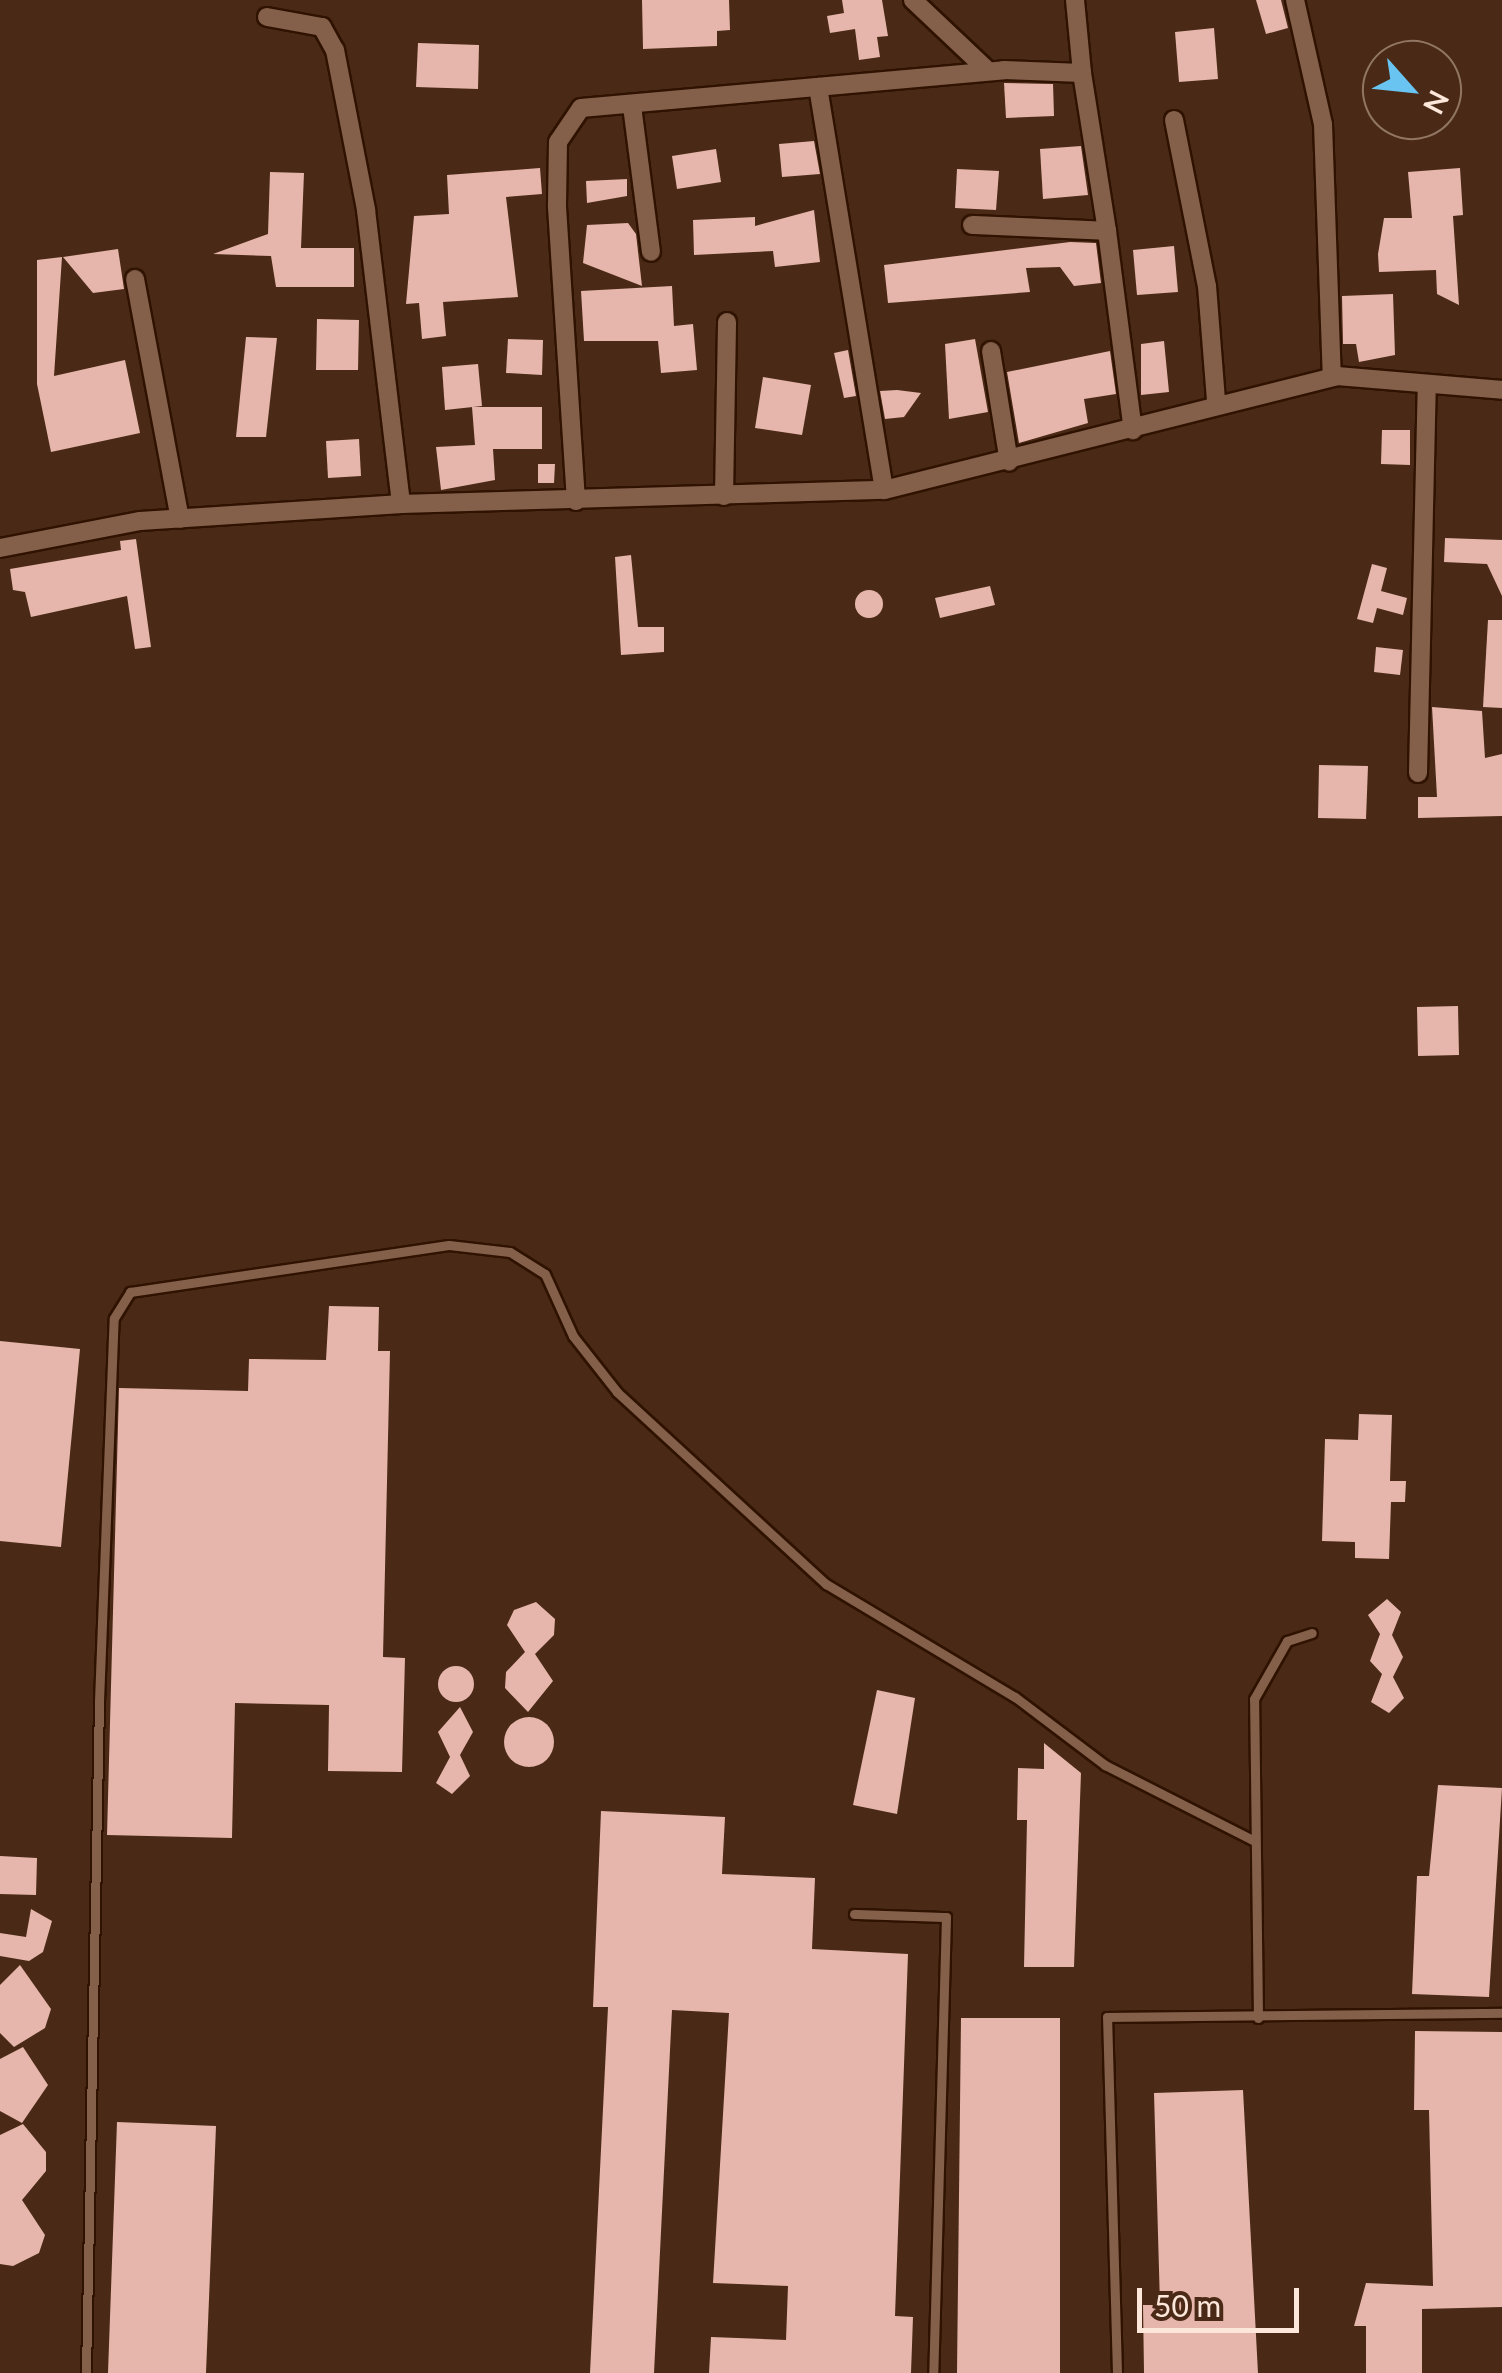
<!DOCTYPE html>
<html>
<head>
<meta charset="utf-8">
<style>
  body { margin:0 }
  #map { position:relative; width:1502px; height:2373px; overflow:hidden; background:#4a2a16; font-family:Lato,sans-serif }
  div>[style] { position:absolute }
  .building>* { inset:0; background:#e6b6ac }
  .round { border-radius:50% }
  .roads { filter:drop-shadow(2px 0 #2f1200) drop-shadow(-2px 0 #2f1200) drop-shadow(0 2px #2f1200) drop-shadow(0 -2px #2f1200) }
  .service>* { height:9px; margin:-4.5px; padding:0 4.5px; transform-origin:4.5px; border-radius:4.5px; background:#84604b }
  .minor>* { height:18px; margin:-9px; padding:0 9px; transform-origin:9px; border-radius:9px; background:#84604b }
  span { translate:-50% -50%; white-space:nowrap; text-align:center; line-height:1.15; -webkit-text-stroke:10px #4a2a16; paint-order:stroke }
  .north { position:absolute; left:1362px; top:40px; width:100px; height:100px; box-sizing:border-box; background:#4a2a16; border:2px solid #917664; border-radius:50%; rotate:117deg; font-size:28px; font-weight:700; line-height:40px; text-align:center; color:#fce7da }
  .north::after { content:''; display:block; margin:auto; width:35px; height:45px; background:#69c4f1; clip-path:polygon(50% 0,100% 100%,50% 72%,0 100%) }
  .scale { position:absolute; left:1137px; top:2288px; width:162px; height:45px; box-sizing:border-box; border:5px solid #fce7da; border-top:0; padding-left:12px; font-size:30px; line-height:35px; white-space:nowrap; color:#fce7da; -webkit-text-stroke:8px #4a2a16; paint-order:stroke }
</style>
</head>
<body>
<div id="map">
  <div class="building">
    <div style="clip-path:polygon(642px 0,729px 0,730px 30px,717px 31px,717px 46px,643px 49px)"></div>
    <div style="clip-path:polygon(842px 0,882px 0,888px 36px,877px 37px,880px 57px,859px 60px,855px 29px,830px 33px,827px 16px,844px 13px)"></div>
    <div style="clip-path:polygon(1256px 0,1281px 0,1288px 28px,1266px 34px)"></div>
    <div style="clip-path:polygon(1214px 28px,1218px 79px,1179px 82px,1175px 32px)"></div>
    <div style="clip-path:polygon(418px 43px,479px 45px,478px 89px,416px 87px)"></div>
    <div style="clip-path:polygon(1004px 83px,1053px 84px,1054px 116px,1006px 118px)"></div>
    <div style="clip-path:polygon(814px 141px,820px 174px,782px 177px,779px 144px)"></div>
    <div style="clip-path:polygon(1081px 146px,1088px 195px,1043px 199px,1040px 149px)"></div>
    <div style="clip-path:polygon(716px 149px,721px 182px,677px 189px,672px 156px)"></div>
    <div style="clip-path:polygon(540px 168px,542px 194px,506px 197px,518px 297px,443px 302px,446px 336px,422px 339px,419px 303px,406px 304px,414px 216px,449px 214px,447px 175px)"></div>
    <div style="clip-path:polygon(1460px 168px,1463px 215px,1453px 216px,1459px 305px,1437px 294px,1436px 270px,1379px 272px,1378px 254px,1384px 218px,1412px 218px,1408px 172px)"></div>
    <div style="clip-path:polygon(957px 169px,999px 171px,996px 210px,955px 208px)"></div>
    <div style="clip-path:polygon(270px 172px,304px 173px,301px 248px,354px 248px,354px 287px,276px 287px,271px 256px,213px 254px,268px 234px)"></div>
    <div style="clip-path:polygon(627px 179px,627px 196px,587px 203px,586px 181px)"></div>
    <div style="clip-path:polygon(814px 210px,820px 262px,775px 267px,773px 251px,694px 255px,693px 220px,755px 217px,755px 226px)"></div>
    <div style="clip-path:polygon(628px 223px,636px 234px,642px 286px,583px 263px,587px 225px)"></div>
    <div style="clip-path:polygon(1070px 242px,1096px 243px,1101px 283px,1074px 286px,1060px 267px,1026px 268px,1030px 292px,888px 303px,884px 265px)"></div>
    <div style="clip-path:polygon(1174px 246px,1178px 292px,1137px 295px,1133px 250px)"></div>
    <div style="clip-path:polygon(118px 249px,124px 289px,93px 293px,63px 257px)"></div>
    <div style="clip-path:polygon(62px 257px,54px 376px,125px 360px,140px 433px,51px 452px,37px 384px,37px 260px)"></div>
    <div style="clip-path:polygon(672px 286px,674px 326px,693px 324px,697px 370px,661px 373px,658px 341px,584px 341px,581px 291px)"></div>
    <div style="clip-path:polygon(1393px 294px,1395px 355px,1359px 362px,1356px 344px,1343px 344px,1342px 296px)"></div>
    <div style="clip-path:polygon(317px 319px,359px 320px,358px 370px,316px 370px)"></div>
    <div style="clip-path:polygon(246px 337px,277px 338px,266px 437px,236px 437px)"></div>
    <div style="clip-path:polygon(508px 339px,543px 340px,542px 375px,506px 373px)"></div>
    <div style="clip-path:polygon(975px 339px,988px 412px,949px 419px,945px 344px)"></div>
    <div style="clip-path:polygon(1164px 341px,1169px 392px,1141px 395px,1141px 344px)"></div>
    <div style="clip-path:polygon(848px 350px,856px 396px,844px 398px,834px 353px)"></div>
    <div style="clip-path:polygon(1110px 351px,1116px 394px,1084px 399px,1088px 423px,1019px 443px,1007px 372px)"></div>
    <div style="clip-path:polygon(478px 364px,482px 406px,445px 410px,442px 367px)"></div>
    <div style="clip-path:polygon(763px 377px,811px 385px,802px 435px,755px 428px)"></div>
    <div style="clip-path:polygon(880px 391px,897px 390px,921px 393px,904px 417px,885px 419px)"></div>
    <div style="clip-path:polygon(472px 407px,542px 407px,542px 449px,493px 449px,495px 480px,441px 490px,436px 447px,475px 445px)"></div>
    <div style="clip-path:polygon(1382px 430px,1410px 430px,1410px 465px,1381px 464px)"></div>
    <div style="clip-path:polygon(359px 439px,361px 476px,328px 478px,326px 441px)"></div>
    <div style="clip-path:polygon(538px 464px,555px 464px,554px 483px,538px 483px)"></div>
    <div style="clip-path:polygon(1445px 538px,1502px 540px,1502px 596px,1487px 564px,1444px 562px)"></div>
    <div style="clip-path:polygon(136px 539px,151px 647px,135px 649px,127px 596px,31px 617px,25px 592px,13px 590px,10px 569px,121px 550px,120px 541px)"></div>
    <div style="clip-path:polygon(631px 555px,638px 627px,664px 627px,664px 652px,621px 655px,615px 557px)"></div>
    <div style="clip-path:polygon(1372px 564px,1387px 568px,1381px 591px,1407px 598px,1403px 615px,1377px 608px,1373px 623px,1357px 619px)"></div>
    <div style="clip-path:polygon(990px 586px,995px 605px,940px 618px,935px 598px)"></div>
    <div class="round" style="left:855px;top:590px;width:28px;height:28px"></div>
    <div style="clip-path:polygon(1488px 620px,1502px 620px,1502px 708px,1483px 707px)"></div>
    <div style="clip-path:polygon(1376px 647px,1403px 650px,1400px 675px,1374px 672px)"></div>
    <div style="clip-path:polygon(1432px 707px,1482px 711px,1485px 758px,1502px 754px,1502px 816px,1418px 818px,1418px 797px,1437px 797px)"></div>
    <div style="clip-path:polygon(1319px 765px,1368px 766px,1366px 819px,1318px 818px)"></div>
    <div style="clip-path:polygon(1458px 1006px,1459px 1055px,1418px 1056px,1417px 1007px)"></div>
    <div style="clip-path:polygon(329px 1306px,379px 1307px,378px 1351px,390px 1351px,383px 1657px,405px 1658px,402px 1772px,328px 1771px,329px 1705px,235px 1703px,232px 1838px,107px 1835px,119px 1388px,248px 1391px,249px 1359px,326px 1360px)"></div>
    <div style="clip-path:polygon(0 1341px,80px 1349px,61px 1547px,0 1541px)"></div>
    <div style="clip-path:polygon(1359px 1414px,1392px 1415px,1390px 1481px,1406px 1481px,1405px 1502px,1391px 1502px,1389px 1559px,1355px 1558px,1355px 1542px,1322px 1541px,1325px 1439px,1358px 1440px)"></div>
    <div style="clip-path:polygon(1387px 1599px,1401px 1612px,1392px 1635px,1403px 1657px,1393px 1677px,1404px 1698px,1389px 1713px,1371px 1702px,1382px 1674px,1370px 1661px,1380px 1634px,1368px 1615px)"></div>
    <div style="clip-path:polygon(536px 1602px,555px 1619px,554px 1635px,535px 1654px,553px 1681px,528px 1712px,505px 1688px,506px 1672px,525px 1652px,507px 1625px,514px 1610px)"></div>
    <div class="round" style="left:438px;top:1666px;width:36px;height:36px"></div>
    <div style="clip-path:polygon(877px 1690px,915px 1698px,897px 1814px,853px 1805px)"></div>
    <div style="clip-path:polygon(460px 1707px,473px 1732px,460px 1755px,470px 1776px,452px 1794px,436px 1783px,450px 1757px,438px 1732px)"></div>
    <div class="round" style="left:504px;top:1717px;width:50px;height:50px"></div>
    <div style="clip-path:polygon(1044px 1743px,1081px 1773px,1074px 1967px,1024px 1967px,1027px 1820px,1017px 1820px,1018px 1768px,1044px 1769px)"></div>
    <div style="clip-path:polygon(1438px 1785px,1502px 1788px,1489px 1997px,1412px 1994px,1417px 1876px,1429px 1876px)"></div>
    <div style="clip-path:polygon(601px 1811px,725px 1817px,722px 1874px,815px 1878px,812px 1949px,908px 1954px,895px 2316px,913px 2317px,911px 2373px,709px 2373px,711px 2337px,786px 2340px,788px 2286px,713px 2283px,729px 2013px,672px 2010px,654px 2373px,590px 2373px,608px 2007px,593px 2007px)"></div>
    <div style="clip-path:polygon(0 1856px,37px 1858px,36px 1895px,0 1894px)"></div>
    <div style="clip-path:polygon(31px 1909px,52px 1921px,43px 1952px,29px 1961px,0 1956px,0 1933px,26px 1937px)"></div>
    <div style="clip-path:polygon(20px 1965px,51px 2009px,45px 2028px,14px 2047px,0 2033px,0 1985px)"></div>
    <div style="clip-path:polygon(961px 2018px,1060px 2018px,1060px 2373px,957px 2373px)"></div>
    <div style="clip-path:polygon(1415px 2031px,1502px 2032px,1502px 2307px,1422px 2309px,1422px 2373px,1366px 2373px,1366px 2326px,1354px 2326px,1366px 2283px,1433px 2286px,1429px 2110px,1414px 2110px)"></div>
    <div style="clip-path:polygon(23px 2047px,48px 2085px,22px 2123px,0 2111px,0 2059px)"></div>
    <div style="clip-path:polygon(1243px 2090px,1258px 2373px,1144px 2373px,1143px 2305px,1160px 2305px,1154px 2093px)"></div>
    <div style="clip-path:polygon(117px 2122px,216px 2126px,206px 2373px,108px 2373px)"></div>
    <div style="clip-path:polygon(23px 2124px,46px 2152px,46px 2171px,22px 2200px,45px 2235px,39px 2253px,13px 2266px,0 2264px,0 2135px)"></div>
  </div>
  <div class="roads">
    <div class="service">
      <div style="left:854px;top:1914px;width:92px;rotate:1.9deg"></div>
      <div style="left:946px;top:1917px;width:456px;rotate:91.6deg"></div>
      <div style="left:1258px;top:2018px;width:319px;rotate:-90.7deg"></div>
      <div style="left:1254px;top:1699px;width:67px;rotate:-60.4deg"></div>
      <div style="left:1287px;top:1641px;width:26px;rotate:-18deg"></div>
      <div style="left:86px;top:2373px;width:672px;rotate:-88.89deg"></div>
      <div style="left:99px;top:1701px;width:383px;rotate:-87.8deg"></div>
      <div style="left:114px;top:1318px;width:31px;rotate:-58deg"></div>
      <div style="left:130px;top:1292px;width:322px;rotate:-8.4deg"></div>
      <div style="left:449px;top:1245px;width:61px;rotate:6.5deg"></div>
      <div style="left:510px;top:1252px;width:41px;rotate:32.2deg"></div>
      <div style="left:545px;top:1274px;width:68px;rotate:65.7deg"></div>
      <div style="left:573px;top:1336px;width:71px;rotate:51.8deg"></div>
      <div style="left:617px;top:1392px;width:284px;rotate:42.6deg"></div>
      <div style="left:826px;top:1584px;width:220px;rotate:30.9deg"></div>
      <div style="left:1015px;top:1697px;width:113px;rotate:37.1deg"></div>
      <div style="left:1105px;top:1765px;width:166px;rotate:26.9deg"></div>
      <div style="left:1117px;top:2373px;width:356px;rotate:-91.6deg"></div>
      <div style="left:1107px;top:2017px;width:395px;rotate:-0.6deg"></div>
    </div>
    <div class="minor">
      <div style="left:913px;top:0;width:103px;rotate:43.4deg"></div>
      <div style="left:1075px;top:0;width:73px;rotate:84.5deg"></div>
      <div style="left:1295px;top:0;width:127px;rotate:77.3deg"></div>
      <div style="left:1323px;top:124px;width:253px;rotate:88deg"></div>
      <div style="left:267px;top:17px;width:56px;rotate:10.3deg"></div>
      <div style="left:322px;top:27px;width:26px;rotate:61deg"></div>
      <div style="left:335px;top:50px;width:163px;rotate:79deg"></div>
      <div style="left:366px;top:210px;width:296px;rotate:83.2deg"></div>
      <div style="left:818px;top:87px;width:408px;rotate:80.7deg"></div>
      <div style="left:632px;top:106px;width:147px;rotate:82.6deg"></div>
      <div style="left:1174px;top:120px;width:169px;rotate:78.8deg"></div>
      <div style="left:1207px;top:286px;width:115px;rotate:85.5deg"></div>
      <div style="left:972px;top:225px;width:135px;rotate:2.5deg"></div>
      <div style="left:1107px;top:231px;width:201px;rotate:82.6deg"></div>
      <div style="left:135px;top:279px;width:244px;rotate:79.4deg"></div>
      <div style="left:991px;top:351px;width:112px;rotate:80.8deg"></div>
      <div style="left:724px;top:496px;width:174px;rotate:-89deg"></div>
      <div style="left:576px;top:501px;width:297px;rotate:-93.7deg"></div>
      <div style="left:557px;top:205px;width:63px;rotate:-89.1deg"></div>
      <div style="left:558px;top:142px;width:41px;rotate:-55.9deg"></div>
      <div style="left:581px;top:108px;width:425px;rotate:-5.1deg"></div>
      <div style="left:1004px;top:70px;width:78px;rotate:2.2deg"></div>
      <div style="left:1082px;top:73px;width:160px;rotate:81deg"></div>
      <div style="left:0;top:548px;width:143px;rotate:-10.9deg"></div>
      <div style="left:140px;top:521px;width:262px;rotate:-3.7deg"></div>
      <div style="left:401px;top:504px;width:483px;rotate:-1.7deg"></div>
      <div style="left:884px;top:490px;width:467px;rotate:-14.1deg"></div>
      <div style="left:1337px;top:376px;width:166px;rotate:4.8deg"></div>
      <div style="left:1418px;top:773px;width:386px;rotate:-88.7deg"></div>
    </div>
  </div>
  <div class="north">N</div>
  <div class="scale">50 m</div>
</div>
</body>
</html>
